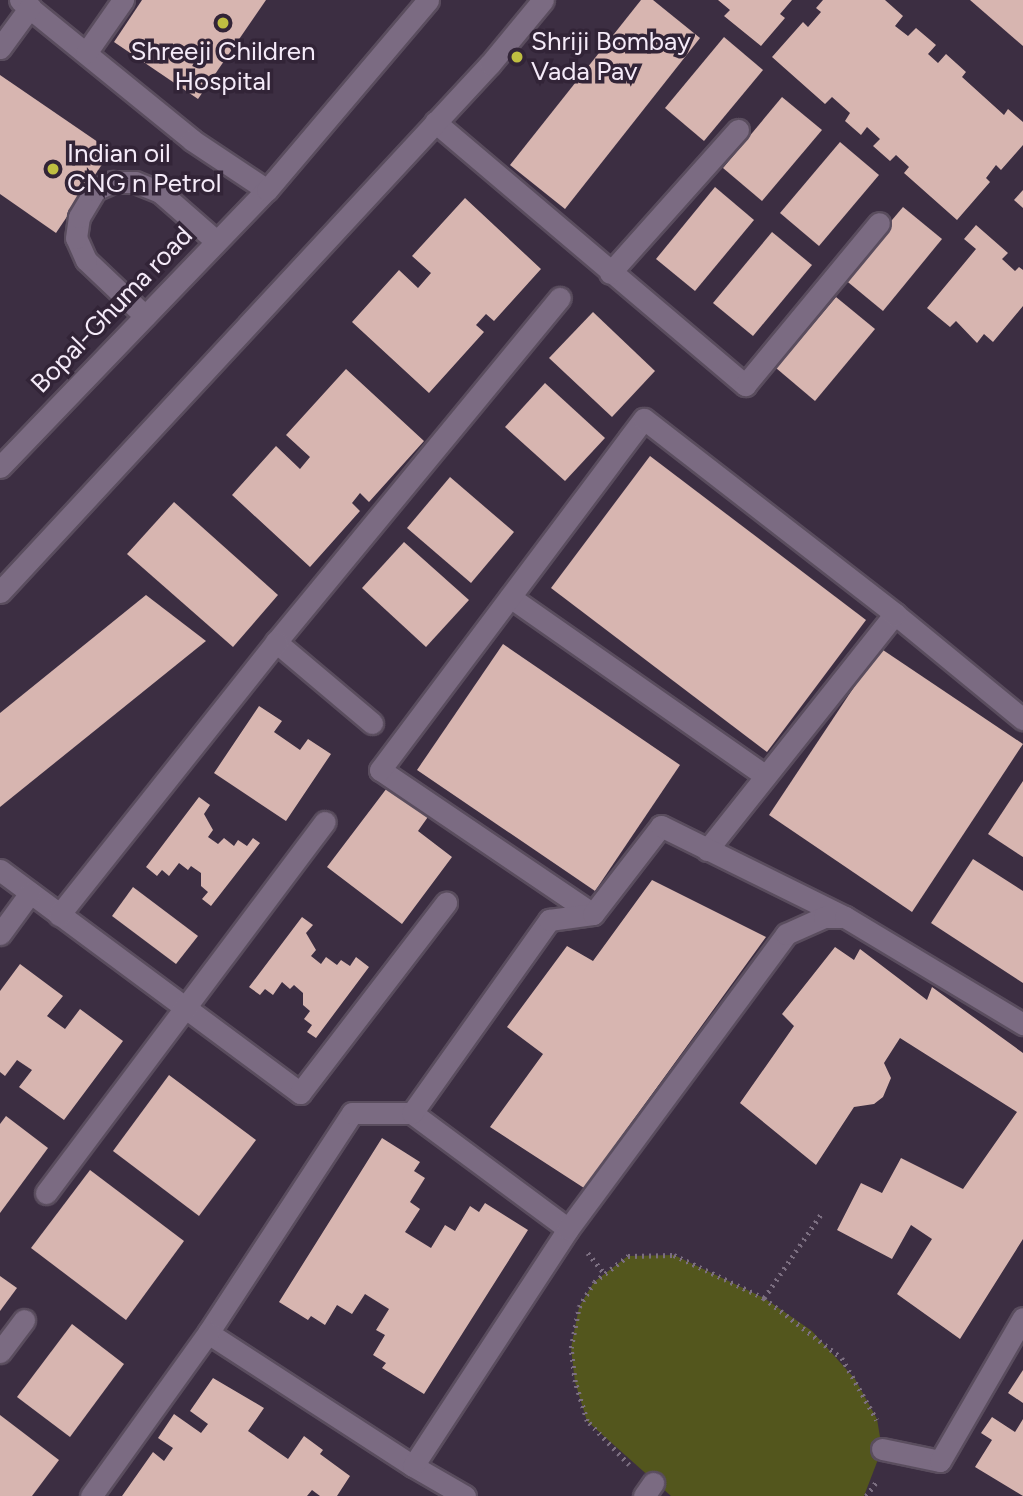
<!DOCTYPE html>
<html>
<head>
<meta charset="utf-8">
<style>
  body { margin:0 }
  #map { position:relative; width:1023px; height:1496px; overflow:hidden; background:#3c2e42; font-family:Figtree,sans-serif }
  div>[style] { position:absolute }
  .green>* { inset:0; background:#53561d }
  .building>* { inset:0; background:#d7b5b0 }
  .path>* { height:4.5px; margin-top:-2.25px; transform-origin:0; background:repeating-linear-gradient(90deg,#7c6f81 0 2px,transparent 0 7px) }
  .roads { filter:drop-shadow(2px 0 #5a4d5e) drop-shadow(-2px 0 #5a4d5e) drop-shadow(0 2px #5a4d5e) drop-shadow(0 -2px #5a4d5e) }
  .minor>* { height:21px; margin:-10.5px; padding:0 10.5px; transform-origin:10.5px; border-radius:10.5px; background:#7b6b82 }
  .dots>* { width:19px; height:19px; translate:-50% -50%; box-sizing:border-box; border:4px solid #322437; border-radius:50% }
  span { translate:-50% -50%; white-space:nowrap; text-align:center; line-height:1.15; -webkit-text-stroke:7px #322437; paint-order:stroke }
  .poi-label { font-size:26px; color:#f5ebf9 }
  .left { translate:0 -50%; text-align:left }
  .street-label { font-size:26px; color:#f5ebf9 }
</style>
</head>
<body>
<div id="map">
  <div class="green">
    <div style="clip-path:polygon(674px 1255px,764px 1298px,812px 1331px,855px 1379px,877px 1419px,882px 1449px,864px 1496px,671px 1496px,587px 1421px,575px 1382px,571px 1348px,579px 1307px,594px 1282px,628px 1256px)"></div>
  </div>
  <div class="building">
    <div style="clip-path:polygon(142px 0,266px 0,198px 99px,114px 42px)"></div>
    <div style="clip-path:polygon(641px 0,653px 0,700px 38px,565px 209px,510px 165px)"></div>
    <div style="clip-path:polygon(718px 0,792px 0,780px 14px,785px 18px,761px 46px,724px 16px,730px 10px)"></div>
    <div style="clip-path:polygon(823px 0,885px 0,903px 16px,895px 26px,908px 36px,916px 28px,936px 45px,928px 54px,938px 63px,946px 54px,966px 72px,962px 77px,1004px 115px,1008px 109px,1023px 122px,1023px 145px,1001px 170px,996px 165px,986px 178px,990px 182px,957px 220px,904px 173px,909px 167px,896px 155px,890px 161px,873px 146px,880px 139px,867px 127px,861px 135px,845px 121px,850px 113px,832px 97px,825px 104px,772px 57px,803px 22px,808px 27px,821px 12px,816px 8px)"></div>
    <div style="clip-path:polygon(970px 0,1023px 0,1023px 46px)"></div>
    <div style="clip-path:polygon(724px 37px,763px 70px,704px 141px,665px 108px)"></div>
    <div style="clip-path:polygon(0 75px,111px 151px,56px 233px,0 194px)"></div>
    <div style="clip-path:polygon(782px 97px,822px 130px,762px 201px,723px 168px)"></div>
    <div style="clip-path:polygon(840px 142px,879px 175px,819px 246px,780px 213px)"></div>
    <div style="clip-path:polygon(715px 187px,754px 220px,695px 291px,656px 259px)"></div>
    <div style="clip-path:polygon(1023px 190px,1023px 208px,1014px 200px)"></div>
    <div style="clip-path:polygon(465px 198px,541px 269px,494px 321px,486px 314px,476px 325px,484px 332px,429px 393px,352px 322px,399px 270px,418px 288px,431px 273px,412px 256px)"></div>
    <div style="clip-path:polygon(903px 207px,942px 239px,883px 311px,843px 278px)"></div>
    <div style="clip-path:polygon(976px 225px,1008px 253px,1002px 259px,1015px 271px,1019px 267px,1023px 270px,1023px 306px,993px 342px,984px 334px,977px 343px,956px 321px,950px 327px,927px 308px,976px 249px,964px 239px)"></div>
    <div style="clip-path:polygon(772px 232px,812px 265px,753px 336px,713px 303px)"></div>
    <div style="clip-path:polygon(836px 297px,875px 329px,815px 401px,776px 368px)"></div>
    <div style="clip-path:polygon(593px 312px,655px 371px,612px 417px,549px 358px)"></div>
    <div style="clip-path:polygon(346px 369px,424px 441px,369px 502px,360px 493px,352px 503px,360px 511px,310px 567px,232px 495px,276px 446px,300px 469px,310px 457px,286px 435px)"></div>
    <div style="clip-path:polygon(545px 383px,605px 438px,565px 481px,505px 427px)"></div>
    <div style="clip-path:polygon(650px 456px,866px 620px,767px 752px,551px 588px)"></div>
    <div style="clip-path:polygon(450px 477px,514px 532px,471px 583px,407px 528px)"></div>
    <div style="clip-path:polygon(174px 502px,278px 595px,233px 647px,127px 554px)"></div>
    <div style="clip-path:polygon(404px 542px,469px 600px,426px 647px,362px 588px)"></div>
    <div style="clip-path:polygon(146px 595px,206px 641px,0 807px,0 713px)"></div>
    <div style="clip-path:polygon(503px 644px,680px 765px,595px 891px,417px 770px)"></div>
    <div style="clip-path:polygon(880px 648px,1023px 744px,912px 912px,769px 815px)"></div>
    <div style="clip-path:polygon(259px 706px,282px 721px,274px 732px,300px 750px,308px 739px,331px 754px,286px 821px,214px 773px)"></div>
    <div style="clip-path:polygon(1023px 781px,1023px 857px,988px 834px)"></div>
    <div style="clip-path:polygon(390px 784px,430px 814px,418px 831px,452px 857px,402px 924px,327px 867px)"></div>
    <div style="clip-path:polygon(199px 797px,210px 805px,204px 814px,213px 830px,208px 837px,218px 844px,224px 838px,234px 846px,238px 840px,247px 846px,253px 838px,260px 843px,211px 906px,202px 899px,208px 892px,201px 886px,201px 873px,191px 866px,188px 870px,179px 863px,169px 876px,162px 870px,157px 876px,146px 867px)"></div>
    <div style="clip-path:polygon(973px 859px,1023px 891px,1023px 983px,931px 923px)"></div>
    <div style="clip-path:polygon(652px 880px,766px 937px,584px 1188px,490px 1127px,543px 1054px,507px 1027px,567px 946px,593px 961px)"></div>
    <div style="clip-path:polygon(133px 887px,198px 936px,176px 964px,112px 916px)"></div>
    <div style="clip-path:polygon(302px 917px,313px 925px,306px 933px,316px 950px,311px 956px,321px 964px,326px 957px,337px 965px,341px 960px,350px 966px,356px 957px,369px 967px,316px 1038px,307px 1032px,312px 1025px,304px 1019px,310px 1011px,303px 1005px,303px 993px,294px 985px,290px 989px,282px 982px,273px 995px,265px 989px,260px 995px,249px 987px)"></div>
    <div style="clip-path:polygon(835px 947px,854px 960px,860px 949px,927px 1000px,932px 987px,1023px 1053px,1023px 1239px,960px 1339px,897px 1294px,932px 1239px,911px 1225px,892px 1259px,837px 1230px,861px 1183px,882px 1193px,901px 1158px,963px 1189px,1017px 1112px,900px 1038px,884px 1063px,891px 1078px,883px 1097px,874px 1104px,854px 1107px,816px 1165px,740px 1103px,794px 1026px,782px 1014px)"></div>
    <div style="clip-path:polygon(20px 964px,63px 996px,47px 1016px,65px 1029px,80px 1009px,123px 1041px,64px 1120px,19px 1087px,32px 1070px,17px 1060px,5px 1076px,0 1072px,0 991px)"></div>
    <div style="clip-path:polygon(169px 1075px,256px 1140px,199px 1216px,113px 1151px)"></div>
    <div style="clip-path:polygon(6px 1116px,48px 1148px,0 1213px,0 1124px)"></div>
    <div style="clip-path:polygon(382px 1138px,420px 1162px,414px 1171px,425px 1178px,410px 1202px,420px 1209px,405px 1232px,431px 1248px,445px 1225px,455px 1231px,470px 1206px,479px 1212px,485px 1203px,528px 1230px,424px 1394px,382px 1368px,386px 1363px,373px 1355px,385px 1335px,376px 1330px,389px 1309px,365px 1294px,352px 1314px,337px 1305px,325px 1325px,311px 1316px,308px 1320px,279px 1302px)"></div>
    <div style="clip-path:polygon(90px 1170px,184px 1241px,126px 1320px,31px 1248px)"></div>
    <div style="clip-path:polygon(0 1276px,17px 1288px,0 1311px)"></div>
    <div style="clip-path:polygon(72px 1324px,124px 1364px,70px 1437px,17px 1397px)"></div>
    <div style="clip-path:polygon(1023px 1370px,1023px 1403px,1008px 1393px)"></div>
    <div style="clip-path:polygon(213px 1378px,264px 1408px,248px 1431px,288px 1459px,304px 1436px,323px 1450px,320px 1454px,350px 1476px,337px 1496px,320px 1496px,312px 1490px,307px 1496px,122px 1496px,153px 1452px,164px 1461px,173px 1448px,158px 1438px,174px 1414px,201px 1433px,208px 1424px,190px 1411px)"></div>
    <div style="clip-path:polygon(0 1415px,59px 1460px,32px 1496px,0 1496px)"></div>
    <div style="clip-path:polygon(992px 1417px,1015px 1432px,1023px 1419px,1023px 1496px,975px 1467px,992px 1440px,981px 1433px)"></div>
  </div>
  <div class="path">
    <div style="left:588px;top:1253px;width:27px;rotate:51deg"></div>
    <div style="left:764px;top:1298px;width:102px;rotate:-55.8deg"></div>
    <div style="left:629px;top:1465px;width:61px;rotate:-133.7deg"></div>
    <div style="left:587px;top:1421px;width:41px;rotate:-107.1deg"></div>
    <div style="left:575px;top:1382px;width:34px;rotate:-97deg"></div>
    <div style="left:571px;top:1348px;width:42px;rotate:-79deg"></div>
    <div style="left:579px;top:1307px;width:29px;rotate:-59deg"></div>
    <div style="left:594px;top:1282px;width:43px;rotate:-37.4deg"></div>
    <div style="left:628px;top:1256px;width:46px;rotate:-1.2deg"></div>
    <div style="left:674px;top:1255px;width:100px;rotate:25.5deg"></div>
    <div style="left:764px;top:1298px;width:98px;rotate:37.6deg"></div>
    <div style="left:842px;top:1358px;width:71px;rotate:60.6deg"></div>
    <div style="left:866px;top:1496px;width:19px;rotate:-54deg"></div>
  </div>
  <div class="roads">
    <div class="minor">
      <div style="left:20px;top:0;width:222px;rotate:39.1deg"></div>
      <div style="left:192px;top:140px;width:90px;rotate:33.7deg"></div>
      <div style="left:0;top:48px;width:51px;rotate:-53.8deg"></div>
      <div style="left:86px;top:53px;width:65px;rotate:-55.1deg"></div>
      <div style="left:435px;top:122px;width:407px;rotate:40.3deg"></div>
      <div style="left:745px;top:385px;width:210px;rotate:-50.4deg"></div>
      <div style="left:610px;top:273px;width:192px;rotate:-48.2deg"></div>
      <div style="left:145px;top:316px;width:81px;rotate:-136.5deg"></div>
      <div style="left:86px;top:260px;width:24px;rotate:-114deg"></div>
      <div style="left:76px;top:238px;width:21px;rotate:-82deg"></div>
      <div style="left:79px;top:217px;width:31px;rotate:-59deg"></div>
      <div style="left:95px;top:190px;width:20px;rotate:-24deg"></div>
      <div style="left:113px;top:182px;width:22px"></div>
      <div style="left:135px;top:182px;width:27px;rotate:22deg"></div>
      <div style="left:160px;top:192px;width:74px;rotate:41.2deg"></div>
      <div style="left:0;top:467px;width:385px;rotate:-46.1deg"></div>
      <div style="left:267px;top:190px;width:249px;rotate:-49.7deg"></div>
      <div style="left:0;top:592px;width:720px;rotate:-47.14deg"></div>
      <div style="left:490px;top:64px;width:83px;rotate:-50.4deg"></div>
      <div style="left:510px;top:597px;width:312px;rotate:35deg"></div>
      <div style="left:372px;top:723px;width:126px;rotate:-139.8deg"></div>
      <div style="left:276px;top:642px;width:446px;rotate:-50.5deg"></div>
      <div style="left:707px;top:850px;width:302px;rotate:-51.5deg"></div>
      <div style="left:895px;top:614px;width:166px;rotate:39.4deg"></div>
      <div style="left:0;top:870px;width:374px;rotate:36.6deg"></div>
      <div style="left:300px;top:1093px;width:240px;rotate:-52.5deg"></div>
      <div style="left:593px;top:914px;width:257px;rotate:-145.9deg"></div>
      <div style="left:380px;top:770px;width:439px;rotate:-53.1deg"></div>
      <div style="left:644px;top:419px;width:318px;rotate:37.8deg"></div>
      <div style="left:59px;top:915px;width:349px;rotate:-51.5deg"></div>
      <div style="left:0;top:934px;width:51px;rotate:-53.8deg"></div>
      <div style="left:412px;top:1113px;width:194px;rotate:36.6deg"></div>
      <div style="left:46px;top:1193px;width:464px;rotate:-53.1deg"></div>
      <div style="left:0;top:1352px;width:40px;rotate:-53deg"></div>
      <div style="left:882px;top:1449px;width:59px;rotate:11.7deg"></div>
      <div style="left:940px;top:1461px;width:165px;rotate:-59.9deg"></div>
      <div style="left:413px;top:1466px;width:244px;rotate:-147deg"></div>
      <div style="left:208px;top:1333px;width:263px;rotate:-56.8deg"></div>
      <div style="left:352px;top:1113px;width:60px"></div>
      <div style="left:412px;top:1113px;width:237px;rotate:-54.6deg"></div>
      <div style="left:549px;top:920px;width:44px;rotate:-7.8deg"></div>
      <div style="left:593px;top:914px;width:111px;rotate:-52.3deg"></div>
      <div style="left:661px;top:826px;width:205px;rotate:26.3deg"></div>
      <div style="left:91px;top:1496px;width:201px;rotate:-54.3deg"></div>
      <div style="left:465px;top:1496px;width:60px;rotate:-150deg"></div>
      <div style="left:413px;top:1466px;width:283px;rotate:-56.8deg"></div>
      <div style="left:568px;top:1229px;width:367px;rotate:-53.5deg"></div>
      <div style="left:786px;top:934px;width:42px;rotate:-24.1deg"></div>
      <div style="left:824px;top:917px;width:21px"></div>
      <div style="left:845px;top:917px;width:208px;rotate:31deg"></div>
      <div style="left:644px;top:1496px;width:16px;rotate:-55deg"></div>
    </div>
  </div>
  <div class="dots">
    <div style="left:223px;top:23px;background:#bfbe41"></div>
    <div style="left:517px;top:57px;background:#bfbe41"></div>
    <div style="left:53px;top:169px;background:#bfbe41"></div>
  </div>
  <div class="poi-label">
    <span class="left" style="left:531px;top:57px">Shriji Bombay<br>Vada Pav</span>
    <span style="left:223px;top:67px">Shreeji Children<br>Hospital</span>
    <span class="left" style="left:67px;top:169px">Indian oil<br>CNG n Petrol</span>
  </div>
  <div class="street-label">
    <span style="left:112px;top:310px;rotate:-46deg">Bopal-Ghuma road</span>
  </div>
</div>
</body>
</html>
